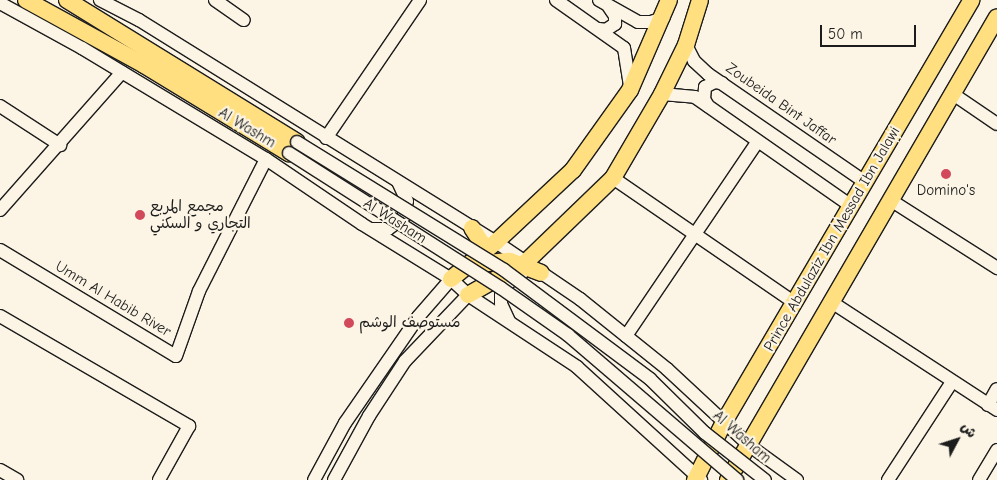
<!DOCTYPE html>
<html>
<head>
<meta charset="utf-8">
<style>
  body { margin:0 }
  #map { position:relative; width:997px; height:480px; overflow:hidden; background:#fcf5e5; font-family:"Comic Neue","Playpen Sans Arabic",sans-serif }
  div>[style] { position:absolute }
  .roads { filter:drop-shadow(1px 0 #1c1c1c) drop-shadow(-1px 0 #1c1c1c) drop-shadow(0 1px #1c1c1c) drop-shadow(0 -1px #1c1c1c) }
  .minor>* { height:12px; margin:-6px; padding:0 6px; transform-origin:6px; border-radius:6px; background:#fcf5e5 }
  .major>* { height:16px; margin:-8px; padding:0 8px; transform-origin:8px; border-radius:8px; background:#ffdf80 }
  .bridges { filter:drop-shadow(1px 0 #1c1c1c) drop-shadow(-1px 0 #1c1c1c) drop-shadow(0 1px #1c1c1c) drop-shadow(0 -1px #1c1c1c) }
  .minor-bridge>* { height:12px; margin:-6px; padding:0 6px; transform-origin:6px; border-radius:6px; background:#fcf5e5 }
  .dots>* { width:14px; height:14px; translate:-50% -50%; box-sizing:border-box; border:2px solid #fcf5e5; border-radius:50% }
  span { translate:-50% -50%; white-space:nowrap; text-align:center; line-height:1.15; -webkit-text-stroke:4.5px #fcf5e5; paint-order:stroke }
  .street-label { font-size:15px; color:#1c1c1c }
  .poi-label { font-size:15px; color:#1c1c1c }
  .left { translate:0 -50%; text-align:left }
  .north { position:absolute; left:932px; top:415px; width:50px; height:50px; -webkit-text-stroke:4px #fcf5e5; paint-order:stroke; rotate:50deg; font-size:14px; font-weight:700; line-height:20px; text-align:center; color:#1c1c1c }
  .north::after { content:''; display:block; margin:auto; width:18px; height:22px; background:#1c1c1c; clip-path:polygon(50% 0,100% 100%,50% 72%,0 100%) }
  .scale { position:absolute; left:820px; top:25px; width:96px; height:22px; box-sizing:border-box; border:2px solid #1c1c1c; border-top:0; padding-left:6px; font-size:15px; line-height:18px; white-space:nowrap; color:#1c1c1c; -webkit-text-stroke:4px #fcf5e5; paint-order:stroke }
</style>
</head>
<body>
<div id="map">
  <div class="roads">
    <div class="minor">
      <div style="left:100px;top:0;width:44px;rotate:27.1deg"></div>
      <div style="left:139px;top:20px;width:420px;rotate:31.9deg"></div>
      <div style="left:496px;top:242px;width:102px;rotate:34.2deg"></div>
      <div style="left:580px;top:299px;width:112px;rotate:38.8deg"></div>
      <div style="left:667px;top:369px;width:113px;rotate:42.9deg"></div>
      <div style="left:750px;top:446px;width:58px;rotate:35.9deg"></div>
      <div style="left:215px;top:0;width:35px;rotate:35deg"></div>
      <div style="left:556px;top:0;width:83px;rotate:35.2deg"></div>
      <div style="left:624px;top:48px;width:38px;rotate:81deg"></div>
      <div style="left:599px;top:0;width:45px;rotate:29.4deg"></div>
      <div style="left:638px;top:22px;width:13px"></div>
      <div style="left:651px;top:22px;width:13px;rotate:-18deg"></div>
      <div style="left:0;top:3px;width:94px;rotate:28.8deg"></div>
      <div style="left:82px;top:48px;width:215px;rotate:31.1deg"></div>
      <div style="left:266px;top:159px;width:116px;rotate:34.1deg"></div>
      <div style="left:362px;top:224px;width:105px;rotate:31.7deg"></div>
      <div style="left:451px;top:279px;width:23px;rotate:43deg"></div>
      <div style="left:468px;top:295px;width:131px;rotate:33.4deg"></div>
      <div style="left:577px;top:367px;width:168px;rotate:42.3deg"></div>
      <div style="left:599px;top:29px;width:7px;rotate:8deg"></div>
      <div style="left:606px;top:30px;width:11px;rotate:-34deg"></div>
      <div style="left:615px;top:24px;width:8px;rotate:-90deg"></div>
      <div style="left:615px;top:16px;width:11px;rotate:-124deg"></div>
      <div style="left:686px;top:45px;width:18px;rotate:63deg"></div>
      <div style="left:694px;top:61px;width:19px;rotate:43deg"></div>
      <div style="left:708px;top:74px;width:191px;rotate:34.5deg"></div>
      <div style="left:662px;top:94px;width:33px;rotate:5deg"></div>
      <div style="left:695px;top:97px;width:190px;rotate:34.9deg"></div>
      <div style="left:953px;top:94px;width:53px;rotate:34.3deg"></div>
      <div style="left:0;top:106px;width:72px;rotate:33deg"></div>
      <div style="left:708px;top:106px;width:8px;rotate:-120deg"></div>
      <div style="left:704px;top:99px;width:12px;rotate:-85deg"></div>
      <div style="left:705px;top:87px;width:11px;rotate:-27deg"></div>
      <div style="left:715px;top:82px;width:7px;rotate:8deg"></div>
      <div style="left:326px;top:138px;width:167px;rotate:-55.7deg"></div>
      <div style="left:613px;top:178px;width:221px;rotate:34.5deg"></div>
      <div style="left:892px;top:201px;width:125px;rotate:32.5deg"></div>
      <div style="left:0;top:210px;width:184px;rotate:-48.5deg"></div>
      <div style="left:371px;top:229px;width:17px"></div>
      <div style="left:388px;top:229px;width:19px;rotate:-36deg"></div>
      <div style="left:403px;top:218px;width:17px;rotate:-77deg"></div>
      <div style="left:407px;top:201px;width:21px;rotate:-115deg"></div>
      <div style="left:0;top:250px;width:205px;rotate:31.1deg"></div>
      <div style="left:176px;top:356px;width:69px;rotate:-70.5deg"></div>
      <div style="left:199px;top:291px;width:148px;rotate:-63.1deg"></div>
      <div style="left:833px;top:303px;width:196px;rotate:33.1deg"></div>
      <div style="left:0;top:316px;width:219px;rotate:30.2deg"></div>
      <div style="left:189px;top:426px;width:62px;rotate:119.1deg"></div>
      <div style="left:509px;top:321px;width:19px;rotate:-115deg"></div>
      <div style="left:501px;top:304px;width:10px;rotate:-90deg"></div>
      <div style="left:501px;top:294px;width:21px;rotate:-55deg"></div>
      <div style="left:513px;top:277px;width:10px;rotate:-24deg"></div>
      <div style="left:626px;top:336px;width:235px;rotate:-55.9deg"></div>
      <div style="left:988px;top:405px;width:18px;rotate:-61deg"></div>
      <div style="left:0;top:470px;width:20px;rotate:30deg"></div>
      <div style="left:314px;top:480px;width:65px;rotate:-61.5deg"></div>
      <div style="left:345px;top:423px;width:129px;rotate:-55.4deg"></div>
      <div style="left:418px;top:317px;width:50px;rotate:-49deg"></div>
      <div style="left:334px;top:480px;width:73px;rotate:-61.3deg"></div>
      <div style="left:369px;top:416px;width:66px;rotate:-56.8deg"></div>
      <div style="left:405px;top:361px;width:91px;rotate:-46.3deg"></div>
      <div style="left:888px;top:480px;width:117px;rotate:-56.9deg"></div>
      <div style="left:979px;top:480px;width:35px;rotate:-59deg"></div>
    </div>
    <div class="major">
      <div style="left:26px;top:0;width:135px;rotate:28.8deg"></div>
      <div style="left:144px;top:65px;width:170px;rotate:31.3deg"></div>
      <div style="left:67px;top:0;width:270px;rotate:31.7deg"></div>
      <div style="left:472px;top:228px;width:17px;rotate:57deg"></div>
      <div style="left:481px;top:242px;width:21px;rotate:79deg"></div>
      <div style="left:479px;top:264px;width:31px;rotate:-6deg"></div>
      <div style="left:510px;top:261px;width:33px;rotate:21deg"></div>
      <div style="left:451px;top:279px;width:58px;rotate:-39.4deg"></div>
      <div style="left:496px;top:242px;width:105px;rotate:-43.1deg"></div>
      <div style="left:573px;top:170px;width:98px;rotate:-54.5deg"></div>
      <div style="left:630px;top:90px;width:98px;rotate:-66.6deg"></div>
      <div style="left:468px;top:295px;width:67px;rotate:-29.6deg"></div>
      <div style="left:526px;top:262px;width:121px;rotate:-44deg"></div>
      <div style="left:613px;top:178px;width:97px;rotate:-59.7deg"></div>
      <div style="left:662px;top:94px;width:55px;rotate:-63.9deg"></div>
      <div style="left:686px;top:45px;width:47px;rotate:-72.7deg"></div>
      <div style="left:695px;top:480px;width:65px;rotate:-63.4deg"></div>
      <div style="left:724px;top:422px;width:489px;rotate:-59.6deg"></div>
      <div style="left:728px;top:480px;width:535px;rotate:-59.84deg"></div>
    </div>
  </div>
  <div class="bridges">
    <div class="minor-bridge">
      <div style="left:297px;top:142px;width:243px;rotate:31.7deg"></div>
      <div style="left:504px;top:270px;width:182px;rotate:36.7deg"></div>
      <div style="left:650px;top:379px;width:77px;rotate:44.5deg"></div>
      <div style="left:705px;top:433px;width:76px;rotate:38.1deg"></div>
      <div style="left:289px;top:153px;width:251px;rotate:32.5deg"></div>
      <div style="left:501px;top:288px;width:82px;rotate:35deg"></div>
      <div style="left:568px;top:335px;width:223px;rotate:40.6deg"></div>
    </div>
  </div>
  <div class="dots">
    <div style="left:946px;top:174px;background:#d1495b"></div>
    <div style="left:140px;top:215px;background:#d1495b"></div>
    <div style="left:349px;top:323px;background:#d1495b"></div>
  </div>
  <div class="street-label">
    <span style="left:781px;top:104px;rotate:35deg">Zoubeida Bint Jaffar</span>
    <span style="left:247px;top:128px;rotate:31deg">Al Washm</span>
    <span style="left:395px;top:221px;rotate:32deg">Al Washam</span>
    <span style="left:832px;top:239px;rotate:-60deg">Prince Abdulaziz Ibn Messad Ibn Jalawi</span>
    <span style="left:113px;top:299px;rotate:31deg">Umm Al Habib River</span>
    <span style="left:742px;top:437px;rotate:41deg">Al Washam</span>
  </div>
  <div class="poi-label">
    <span style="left:946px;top:191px">Domino's</span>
    <span class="left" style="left:150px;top:215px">مجمع المربع<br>التجاري و السكني</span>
    <span class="left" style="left:359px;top:323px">مستوصف الوشم</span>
  </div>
  <div class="north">ش</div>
  <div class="scale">50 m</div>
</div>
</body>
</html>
